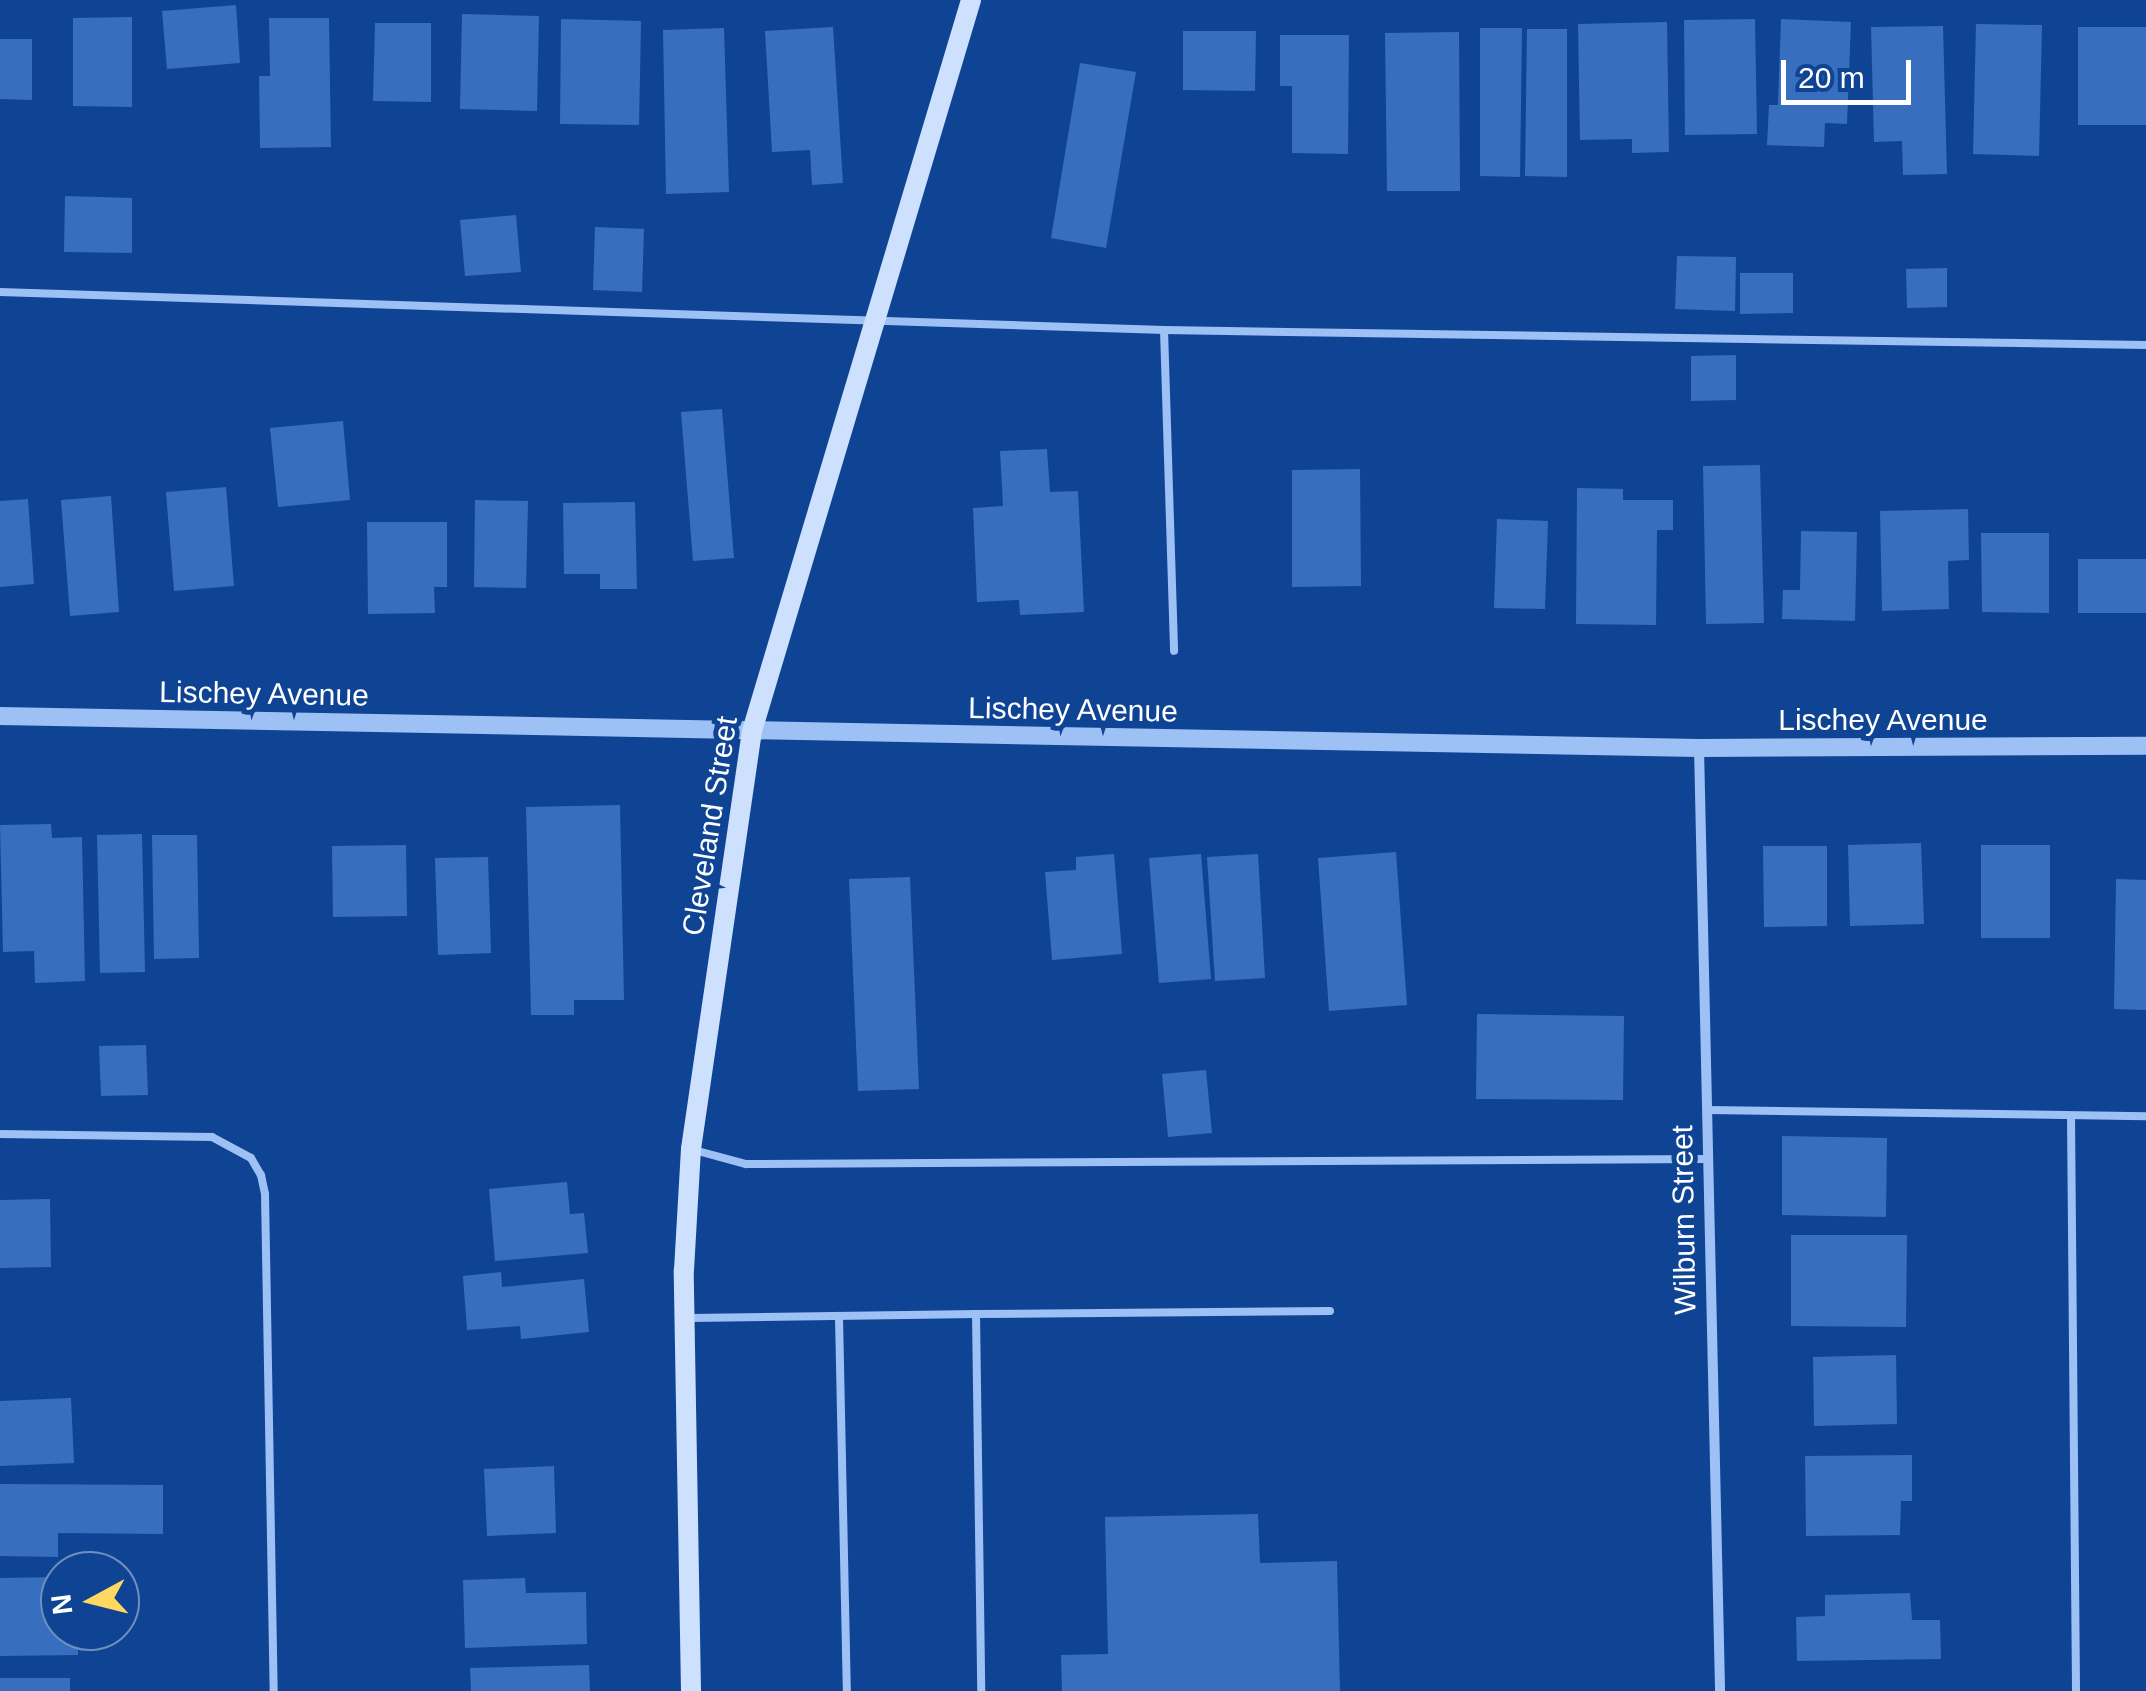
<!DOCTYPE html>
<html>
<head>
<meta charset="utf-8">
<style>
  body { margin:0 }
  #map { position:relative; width:2146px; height:1691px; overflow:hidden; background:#0f4495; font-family:Arial,sans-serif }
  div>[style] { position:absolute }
  .building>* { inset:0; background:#386ebe }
  .service>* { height:8px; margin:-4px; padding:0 4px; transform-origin:4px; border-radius:4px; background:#9dc1f4 }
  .minor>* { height:10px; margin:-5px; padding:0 5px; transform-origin:5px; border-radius:5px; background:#9dc1f4 }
  .tertiary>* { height:18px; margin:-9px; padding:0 9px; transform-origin:9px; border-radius:9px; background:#9dc1f4 }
  .secondary>* { height:20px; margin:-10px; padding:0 10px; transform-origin:10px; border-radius:10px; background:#cde0fd }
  span { translate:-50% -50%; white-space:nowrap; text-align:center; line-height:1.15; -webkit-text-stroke:10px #0f4495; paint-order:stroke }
  .street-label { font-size:30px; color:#fff }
  .north { position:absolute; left:40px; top:1551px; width:100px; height:100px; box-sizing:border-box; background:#0f4495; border:2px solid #6f8fbf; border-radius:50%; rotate:263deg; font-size:28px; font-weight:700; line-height:40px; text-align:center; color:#fff }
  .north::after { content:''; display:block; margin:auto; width:35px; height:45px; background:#ffd861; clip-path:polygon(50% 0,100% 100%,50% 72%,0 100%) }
  .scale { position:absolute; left:1781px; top:60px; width:130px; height:45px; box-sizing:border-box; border:5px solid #fff; border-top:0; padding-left:12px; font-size:30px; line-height:35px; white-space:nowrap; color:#fff; -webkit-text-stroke:8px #0f4495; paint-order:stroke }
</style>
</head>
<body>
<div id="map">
  <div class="building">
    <div style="clip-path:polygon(236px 5px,240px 63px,167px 69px,162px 11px)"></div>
    <div style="clip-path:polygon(462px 14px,539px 16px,537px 111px,460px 109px)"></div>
    <div style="clip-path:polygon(132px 17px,132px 107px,73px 106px,73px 18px)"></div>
    <div style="clip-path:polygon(269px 18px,329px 18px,331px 147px,260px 148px,259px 76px,270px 76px)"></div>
    <div style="clip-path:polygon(561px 19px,641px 21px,639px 125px,560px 124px)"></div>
    <div style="clip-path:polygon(1755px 19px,1757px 134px,1685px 135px,1684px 20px)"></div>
    <div style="clip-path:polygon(1781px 19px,1851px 22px,1847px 124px,1825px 123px,1824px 147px,1767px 145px,1769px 105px,1778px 105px)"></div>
    <div style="clip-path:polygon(1667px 22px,1669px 152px,1632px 153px,1632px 139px,1580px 140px,1578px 24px)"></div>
    <div style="clip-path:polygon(375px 23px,431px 23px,431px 102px,373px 101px)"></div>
    <div style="clip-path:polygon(1976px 24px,2042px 25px,2039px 156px,1973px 154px)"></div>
    <div style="clip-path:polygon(1943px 26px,1947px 174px,1903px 175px,1902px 141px,1874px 142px,1871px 27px)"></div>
    <div style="clip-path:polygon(833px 27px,843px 183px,812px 185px,810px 150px,772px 152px,765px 31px)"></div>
    <div style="clip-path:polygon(2078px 27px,2146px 27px,2146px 125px,2078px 125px)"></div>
    <div style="clip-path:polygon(724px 28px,729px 192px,666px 194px,663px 30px)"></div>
    <div style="clip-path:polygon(1480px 28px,1522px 28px,1520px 177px,1480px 176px)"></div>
    <div style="clip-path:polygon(1527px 29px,1567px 29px,1567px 177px,1525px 176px)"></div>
    <div style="clip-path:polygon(1183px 31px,1256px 31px,1255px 91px,1183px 90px)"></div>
    <div style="clip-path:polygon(1459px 32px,1460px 191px,1387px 191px,1385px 33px)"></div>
    <div style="clip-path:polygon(1280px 35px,1349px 35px,1348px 154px,1292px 153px,1292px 86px,1280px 86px)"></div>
    <div style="clip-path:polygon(0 39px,32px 39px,32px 100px,0 99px)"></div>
    <div style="clip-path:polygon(1080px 63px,1136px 72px,1106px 248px,1051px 238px)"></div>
    <div style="clip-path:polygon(65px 196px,132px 198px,132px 253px,64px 252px)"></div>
    <div style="clip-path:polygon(516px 215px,521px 272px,465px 276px,460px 220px)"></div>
    <div style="clip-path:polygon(595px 227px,644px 229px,642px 292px,593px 290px)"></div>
    <div style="clip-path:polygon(1677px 256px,1736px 257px,1735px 311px,1675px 309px)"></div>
    <div style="clip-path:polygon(1947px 268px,1947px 307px,1907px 308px,1906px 269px)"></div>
    <div style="clip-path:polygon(1740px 273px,1793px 273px,1793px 313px,1740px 314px)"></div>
    <div style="clip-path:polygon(1736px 355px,1736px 400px,1691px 401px,1691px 356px)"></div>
    <div style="clip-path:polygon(722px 409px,734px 558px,693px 561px,681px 412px)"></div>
    <div style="clip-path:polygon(343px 421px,350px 500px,278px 507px,270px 428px)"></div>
    <div style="clip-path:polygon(1047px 449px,1050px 492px,1078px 491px,1084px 612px,1020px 615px,1019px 600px,977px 602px,973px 508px,1003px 506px,1000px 451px)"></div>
    <div style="clip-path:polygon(1760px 465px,1764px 623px,1706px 624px,1703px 466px)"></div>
    <div style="clip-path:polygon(1360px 469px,1361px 586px,1292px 587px,1292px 470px)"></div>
    <div style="clip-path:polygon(226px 487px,234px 586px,174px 591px,166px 492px)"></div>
    <div style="clip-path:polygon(1577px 488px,1623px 489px,1623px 500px,1673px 500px,1673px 530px,1657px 530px,1656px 625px,1576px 624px)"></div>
    <div style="clip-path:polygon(111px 496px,119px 612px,70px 616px,61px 500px)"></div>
    <div style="clip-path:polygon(28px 499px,34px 584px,0 587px,0 501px)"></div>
    <div style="clip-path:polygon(475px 500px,528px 501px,526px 588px,474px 587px)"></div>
    <div style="clip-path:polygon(635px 502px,637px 589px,600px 589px,600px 574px,564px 574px,563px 503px)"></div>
    <div style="clip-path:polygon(1968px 509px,1969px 560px,1948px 561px,1949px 609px,1882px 611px,1880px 511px)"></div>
    <div style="clip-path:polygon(1497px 519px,1548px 521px,1545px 609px,1494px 608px)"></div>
    <div style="clip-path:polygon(367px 522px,447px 522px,447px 587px,434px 587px,435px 613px,368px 614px)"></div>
    <div style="clip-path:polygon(1801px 531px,1857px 532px,1855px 621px,1782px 619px,1783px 590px,1800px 590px)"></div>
    <div style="clip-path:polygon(1981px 533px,2049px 533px,2049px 613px,1982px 612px)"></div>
    <div style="clip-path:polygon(2078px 559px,2146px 559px,2146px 613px,2078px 613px)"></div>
    <div style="clip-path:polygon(620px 805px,624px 1000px,574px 1000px,574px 1015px,531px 1015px,526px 807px)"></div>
    <div style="clip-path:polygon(51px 824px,52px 838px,82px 837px,85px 981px,35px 983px,34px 951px,3px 952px,0 825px)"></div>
    <div style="clip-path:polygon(142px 834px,145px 972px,100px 973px,97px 835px)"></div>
    <div style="clip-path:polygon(152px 835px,197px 835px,199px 958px,154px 959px)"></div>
    <div style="clip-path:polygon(1921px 843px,1924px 924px,1850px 926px,1848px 845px)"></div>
    <div style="clip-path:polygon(406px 845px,407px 916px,333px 917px,332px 846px)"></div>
    <div style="clip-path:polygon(1981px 845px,2050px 845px,2050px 938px,1981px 938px)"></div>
    <div style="clip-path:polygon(1763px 846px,1827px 846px,1827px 926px,1764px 927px)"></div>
    <div style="clip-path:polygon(1396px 852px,1407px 1005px,1329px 1011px,1318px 858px)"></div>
    <div style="clip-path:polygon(1114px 854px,1122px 954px,1052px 960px,1045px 872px,1076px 870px,1076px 857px)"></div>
    <div style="clip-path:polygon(1201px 854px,1211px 979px,1159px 983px,1149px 858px)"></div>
    <div style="clip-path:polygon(1258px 854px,1265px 978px,1215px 981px,1207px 857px)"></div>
    <div style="clip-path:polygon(488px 857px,491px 953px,438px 955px,435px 858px)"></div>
    <div style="clip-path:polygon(910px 877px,919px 1089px,858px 1091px,849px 879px)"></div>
    <div style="clip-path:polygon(2116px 879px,2146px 880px,2146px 1010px,2114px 1009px)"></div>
    <div style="clip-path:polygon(1477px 1014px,1624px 1016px,1623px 1100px,1476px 1099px)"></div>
    <div style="clip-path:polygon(146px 1045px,148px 1095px,101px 1096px,99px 1046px)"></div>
    <div style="clip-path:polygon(1206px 1070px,1212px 1133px,1168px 1137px,1162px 1074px)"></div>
    <div style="clip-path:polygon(1782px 1136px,1887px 1138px,1886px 1217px,1782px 1215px)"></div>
    <div style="clip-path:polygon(567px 1182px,570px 1214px,584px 1213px,588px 1253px,495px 1261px,489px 1189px)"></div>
    <div style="clip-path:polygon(50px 1199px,51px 1267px,0 1268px,0 1200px)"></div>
    <div style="clip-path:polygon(1791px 1235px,1907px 1235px,1906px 1327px,1791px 1326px)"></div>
    <div style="clip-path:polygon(501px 1272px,502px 1287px,584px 1279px,589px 1332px,521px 1339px,520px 1326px,467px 1330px,463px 1276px)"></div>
    <div style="clip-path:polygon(1896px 1355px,1897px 1424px,1814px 1426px,1813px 1357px)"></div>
    <div style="clip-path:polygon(71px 1398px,74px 1463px,0 1466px,0 1401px)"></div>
    <div style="clip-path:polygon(1912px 1455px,1912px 1501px,1901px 1501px,1900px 1535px,1806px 1536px,1805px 1456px)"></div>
    <div style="clip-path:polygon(554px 1466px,556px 1533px,487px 1536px,484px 1469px)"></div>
    <div style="clip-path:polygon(0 1484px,163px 1485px,163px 1534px,58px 1533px,58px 1557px,0 1556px)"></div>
    <div style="clip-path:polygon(1258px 1514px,1260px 1563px,1337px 1561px,1340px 1691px,1062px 1691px,1061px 1655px,1108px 1654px,1105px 1517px)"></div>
    <div style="clip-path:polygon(60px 1577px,60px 1631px,78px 1631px,78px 1655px,0 1656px,0 1578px)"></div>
    <div style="clip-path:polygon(525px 1578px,526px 1593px,586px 1592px,587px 1644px,465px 1648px,463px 1580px)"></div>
    <div style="clip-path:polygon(1910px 1593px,1912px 1620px,1940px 1620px,1941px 1659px,1797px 1661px,1796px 1617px,1825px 1616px,1825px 1595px)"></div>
    <div style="clip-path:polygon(589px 1665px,590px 1691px,471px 1691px,470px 1668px)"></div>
    <div style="clip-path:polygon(0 1678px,70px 1678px,70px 1691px,0 1691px)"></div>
  </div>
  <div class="service">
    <div style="left:0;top:292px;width:1165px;rotate:1.87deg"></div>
    <div style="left:1164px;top:330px;width:982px;rotate:0.88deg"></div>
    <div style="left:1164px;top:330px;width:321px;rotate:88.2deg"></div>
    <div style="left:1707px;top:1110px;width:439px;rotate:0.8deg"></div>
    <div style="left:2071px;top:1116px;width:575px;rotate:89.5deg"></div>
    <div style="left:0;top:1134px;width:212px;rotate:0.8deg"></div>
    <div style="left:212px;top:1137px;width:44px;rotate:28.3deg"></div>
    <div style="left:251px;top:1158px;width:20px;rotate:60deg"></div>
    <div style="left:261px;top:1175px;width:19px;rotate:78deg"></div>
    <div style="left:265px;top:1194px;width:497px;rotate:89deg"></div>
    <div style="left:694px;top:1150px;width:54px;rotate:15.1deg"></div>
    <div style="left:746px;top:1164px;width:962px;rotate:-0.3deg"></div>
    <div style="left:976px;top:1314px;width:354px;rotate:-0.5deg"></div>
    <div style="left:839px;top:1317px;width:374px;rotate:88.8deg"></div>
    <div style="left:689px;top:1318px;width:287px;rotate:-0.8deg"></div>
    <div style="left:976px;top:1314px;width:377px;rotate:89.2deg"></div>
  </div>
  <div class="minor">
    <div style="left:1699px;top:748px;width:943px;rotate:88.72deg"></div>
  </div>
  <div class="tertiary">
    <div style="left:0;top:716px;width:1699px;rotate:1.08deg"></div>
    <div style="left:1699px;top:748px;width:447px;rotate:-0.3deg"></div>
  </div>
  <div class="secondary">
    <div style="left:691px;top:1691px;width:421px;rotate:-91deg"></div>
    <div style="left:684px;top:1270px;width:121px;rotate:-86.7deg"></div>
    <div style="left:691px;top:1149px;width:422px;rotate:-81.7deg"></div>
    <div style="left:752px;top:731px;width:763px;rotate:-73.32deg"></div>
  </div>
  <div class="street-label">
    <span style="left:264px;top:694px;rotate:1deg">Lischey Avenue</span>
    <span style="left:1073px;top:710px;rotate:1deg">Lischey Avenue</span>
    <span style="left:1883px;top:720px">Lischey Avenue</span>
    <span style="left:710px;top:826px;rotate:-81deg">Cleveland Street</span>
    <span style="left:1684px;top:1220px;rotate:-91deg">Wilburn Street</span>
  </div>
  <div class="north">N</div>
  <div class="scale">20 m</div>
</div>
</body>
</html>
